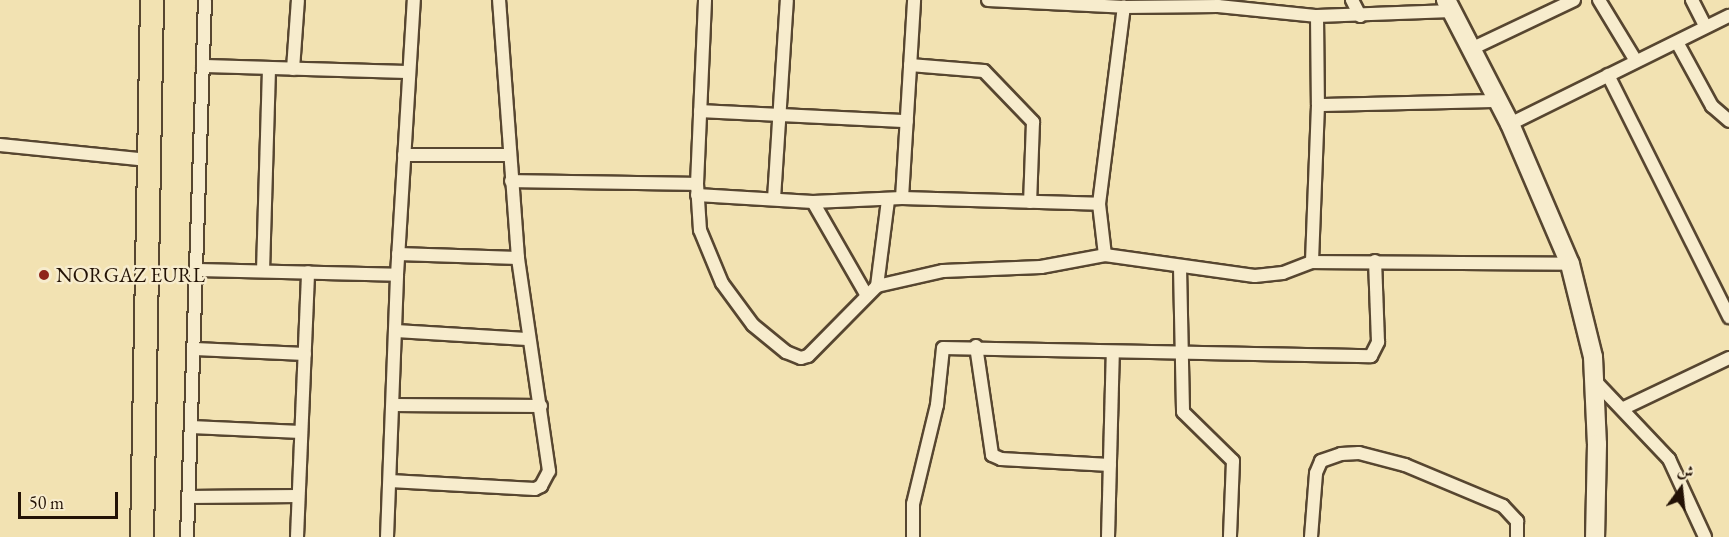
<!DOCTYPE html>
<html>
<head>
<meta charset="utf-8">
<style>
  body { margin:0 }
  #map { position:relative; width:1729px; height:537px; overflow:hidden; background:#f2e2b2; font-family:"EB Garamond",Amiri,serif }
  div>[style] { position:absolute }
  .roads { filter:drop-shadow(2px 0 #574630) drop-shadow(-2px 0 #574630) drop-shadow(0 2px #574630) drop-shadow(0 -2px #574630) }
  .street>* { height:12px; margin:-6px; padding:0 6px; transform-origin:6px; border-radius:6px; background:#f7eccd }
  .secondary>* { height:18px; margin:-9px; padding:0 9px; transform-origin:9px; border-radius:9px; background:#f7eccd }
  .highway>* { height:22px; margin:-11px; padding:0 11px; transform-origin:11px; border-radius:11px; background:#f2e2b2 }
  .dots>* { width:16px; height:16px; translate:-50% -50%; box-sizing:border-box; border:3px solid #f7eccd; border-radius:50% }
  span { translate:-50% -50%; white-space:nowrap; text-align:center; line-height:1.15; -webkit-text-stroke:5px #f7eccd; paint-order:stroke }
  .poi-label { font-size:21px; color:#231205 }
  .left { translate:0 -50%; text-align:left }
  .north { position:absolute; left:1651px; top:459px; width:60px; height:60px; -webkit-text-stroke:4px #f7eccd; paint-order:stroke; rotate:15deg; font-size:16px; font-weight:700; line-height:24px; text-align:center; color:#231205 }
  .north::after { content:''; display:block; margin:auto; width:21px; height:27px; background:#231205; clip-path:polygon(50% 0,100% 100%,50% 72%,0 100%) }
  .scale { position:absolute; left:18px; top:492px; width:100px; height:27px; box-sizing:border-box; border:3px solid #231205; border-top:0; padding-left:8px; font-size:18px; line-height:21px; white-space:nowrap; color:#231205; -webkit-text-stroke:4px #f7eccd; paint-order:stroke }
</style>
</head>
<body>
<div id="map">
  <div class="roads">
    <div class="street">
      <div style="left:988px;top:0;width:136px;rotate:2.9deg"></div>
      <div style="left:1124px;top:7px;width:94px;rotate:-0.6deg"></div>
      <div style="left:1218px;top:6px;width:100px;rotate:5.8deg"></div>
      <div style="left:1317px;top:16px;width:135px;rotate:-2.1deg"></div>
      <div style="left:1352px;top:0;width:18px;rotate:63deg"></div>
      <div style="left:1599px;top:0;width:71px;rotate:58.8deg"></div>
      <div style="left:1692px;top:0;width:30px;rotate:63deg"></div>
      <div style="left:1317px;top:16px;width:89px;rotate:89.4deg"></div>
      <div style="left:1318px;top:105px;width:157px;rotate:92.2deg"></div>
      <div style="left:1312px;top:262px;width:258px;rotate:0.4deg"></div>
      <div style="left:1678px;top:44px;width:71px;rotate:61.3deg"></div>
      <div style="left:1712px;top:106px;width:23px;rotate:41deg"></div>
      <div style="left:1471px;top:49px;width:114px;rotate:-25.4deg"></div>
      <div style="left:910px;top:65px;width:74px;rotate:4.6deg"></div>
      <div style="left:984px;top:71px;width:71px;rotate:46.1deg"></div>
      <div style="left:1033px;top:122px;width:80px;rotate:92.1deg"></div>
      <div style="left:203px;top:66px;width:206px;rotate:1.7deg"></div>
      <div style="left:293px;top:69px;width:69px;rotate:-85.9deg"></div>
      <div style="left:1608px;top:75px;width:271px;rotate:63.4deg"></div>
      <div style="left:1318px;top:105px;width:180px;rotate:-1.3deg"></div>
      <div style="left:700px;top:111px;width:207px;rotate:2.8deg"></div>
      <div style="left:1510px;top:124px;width:244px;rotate:-26.3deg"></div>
      <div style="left:0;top:145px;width:149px;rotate:5.8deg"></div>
      <div style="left:404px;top:155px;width:105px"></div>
      <div style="left:511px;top:181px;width:186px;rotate:0.9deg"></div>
      <div style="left:697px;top:184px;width:184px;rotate:-87.5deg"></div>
      <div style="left:697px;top:184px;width:46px;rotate:86.3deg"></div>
      <div style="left:700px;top:230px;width:57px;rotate:67.5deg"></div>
      <div style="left:722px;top:283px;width:52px;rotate:53.6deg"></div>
      <div style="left:753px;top:325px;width:43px;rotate:39.3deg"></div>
      <div style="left:786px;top:352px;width:16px;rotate:22deg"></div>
      <div style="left:801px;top:358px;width:7px;rotate:-16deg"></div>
      <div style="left:808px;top:356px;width:98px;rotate:-45.4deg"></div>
      <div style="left:877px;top:286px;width:87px;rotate:-82.7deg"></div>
      <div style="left:697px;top:195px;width:116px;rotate:3.5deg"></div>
      <div style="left:813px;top:202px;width:89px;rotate:-2.6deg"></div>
      <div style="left:902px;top:198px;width:197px;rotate:1.7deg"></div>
      <div style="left:1099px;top:204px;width:199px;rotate:-82.8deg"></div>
      <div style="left:902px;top:198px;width:198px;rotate:-86.5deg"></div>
      <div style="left:774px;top:199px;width:199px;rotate:-86.3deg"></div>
      <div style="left:813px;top:202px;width:108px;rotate:60.1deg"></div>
      <div style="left:1099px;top:204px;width:51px;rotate:83.3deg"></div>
      <div style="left:1105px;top:255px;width:151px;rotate:8deg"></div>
      <div style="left:1255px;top:276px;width:28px;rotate:-6deg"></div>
      <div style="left:1283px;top:273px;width:31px;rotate:-21deg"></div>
      <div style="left:398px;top:254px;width:120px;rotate:1.9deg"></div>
      <div style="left:1180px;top:267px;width:145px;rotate:88.8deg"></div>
      <div style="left:1183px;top:412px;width:70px;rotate:44.4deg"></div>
      <div style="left:1233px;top:461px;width:76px;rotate:92.3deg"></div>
      <div style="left:198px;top:270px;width:199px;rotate:1.4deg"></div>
      <div style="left:263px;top:271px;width:203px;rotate:-88.3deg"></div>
      <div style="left:877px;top:286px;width:68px;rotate:-12.8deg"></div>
      <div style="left:943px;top:271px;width:98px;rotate:-2.3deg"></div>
      <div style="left:1041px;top:267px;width:65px;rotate:-10.6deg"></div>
      <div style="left:396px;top:331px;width:131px;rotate:3.5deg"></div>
      <div style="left:976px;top:346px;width:110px;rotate:81.6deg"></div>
      <div style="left:992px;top:455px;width:10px;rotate:24deg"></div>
      <div style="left:1001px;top:459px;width:109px;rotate:3.2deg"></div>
      <div style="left:195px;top:349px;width:110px;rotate:2.6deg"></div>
      <div style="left:1595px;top:381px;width:108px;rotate:46.5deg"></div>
      <div style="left:1669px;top:459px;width:86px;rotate:65.2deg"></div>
      <div style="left:393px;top:405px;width:148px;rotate:0.4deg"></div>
      <div style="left:1624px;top:408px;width:116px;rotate:-25.5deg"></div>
      <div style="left:191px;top:427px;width:110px;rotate:2.6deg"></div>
      <div style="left:390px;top:481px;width:145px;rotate:3.2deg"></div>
      <div style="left:535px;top:489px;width:7px;rotate:-27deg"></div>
      <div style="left:541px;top:486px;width:17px;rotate:-62deg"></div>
      <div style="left:549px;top:471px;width:215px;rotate:-98.3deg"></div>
      <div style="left:518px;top:258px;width:259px;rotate:-94.2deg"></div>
      <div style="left:188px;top:497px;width:110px;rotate:-0.5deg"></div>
      <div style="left:187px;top:537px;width:537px;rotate:-88.08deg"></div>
      <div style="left:297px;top:537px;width:265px;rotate:-87.6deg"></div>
      <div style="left:387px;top:537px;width:262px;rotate:-87.8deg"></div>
      <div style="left:397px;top:275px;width:276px;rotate:-86.5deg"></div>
      <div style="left:913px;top:537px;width:33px;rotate:-90deg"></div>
      <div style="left:913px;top:504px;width:102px;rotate:-76.4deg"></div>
      <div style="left:937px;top:405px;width:57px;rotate:-84deg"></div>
      <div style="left:943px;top:348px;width:428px;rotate:1.1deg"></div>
      <div style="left:1371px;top:356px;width:16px;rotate:-63deg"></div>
      <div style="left:1378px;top:342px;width:81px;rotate:-92.1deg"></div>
      <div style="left:1108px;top:537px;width:185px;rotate:-88.5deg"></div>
      <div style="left:1311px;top:537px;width:64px;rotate:-85.5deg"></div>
      <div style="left:1316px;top:473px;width:13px;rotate:-67deg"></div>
      <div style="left:1321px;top:461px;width:21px;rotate:-19deg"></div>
      <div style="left:1341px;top:454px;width:18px;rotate:-3deg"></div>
      <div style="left:1359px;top:453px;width:48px;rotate:14.6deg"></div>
      <div style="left:1405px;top:465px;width:106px;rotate:22.7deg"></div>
      <div style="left:1503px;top:506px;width:21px;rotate:47deg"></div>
      <div style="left:1517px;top:521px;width:16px;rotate:90deg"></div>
    </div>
    <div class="secondary">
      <div style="left:1446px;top:0;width:140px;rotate:62.7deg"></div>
      <div style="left:1510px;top:124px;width:152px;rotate:66.8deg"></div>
      <div style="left:1570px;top:264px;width:96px;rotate:76.1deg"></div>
      <div style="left:1593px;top:357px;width:87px;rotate:87.4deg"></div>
      <div style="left:1597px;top:444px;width:93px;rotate:91.2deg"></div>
    </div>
    <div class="highway">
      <div style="left:142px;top:537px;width:537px;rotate:-88.93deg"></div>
    </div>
  </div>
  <div class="dots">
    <div style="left:44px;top:275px;background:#8f2418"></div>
  </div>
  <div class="poi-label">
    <span class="left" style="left:56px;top:275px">NORGAZ EURL</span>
  </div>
  <div class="north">ش</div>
  <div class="scale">50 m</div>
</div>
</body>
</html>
